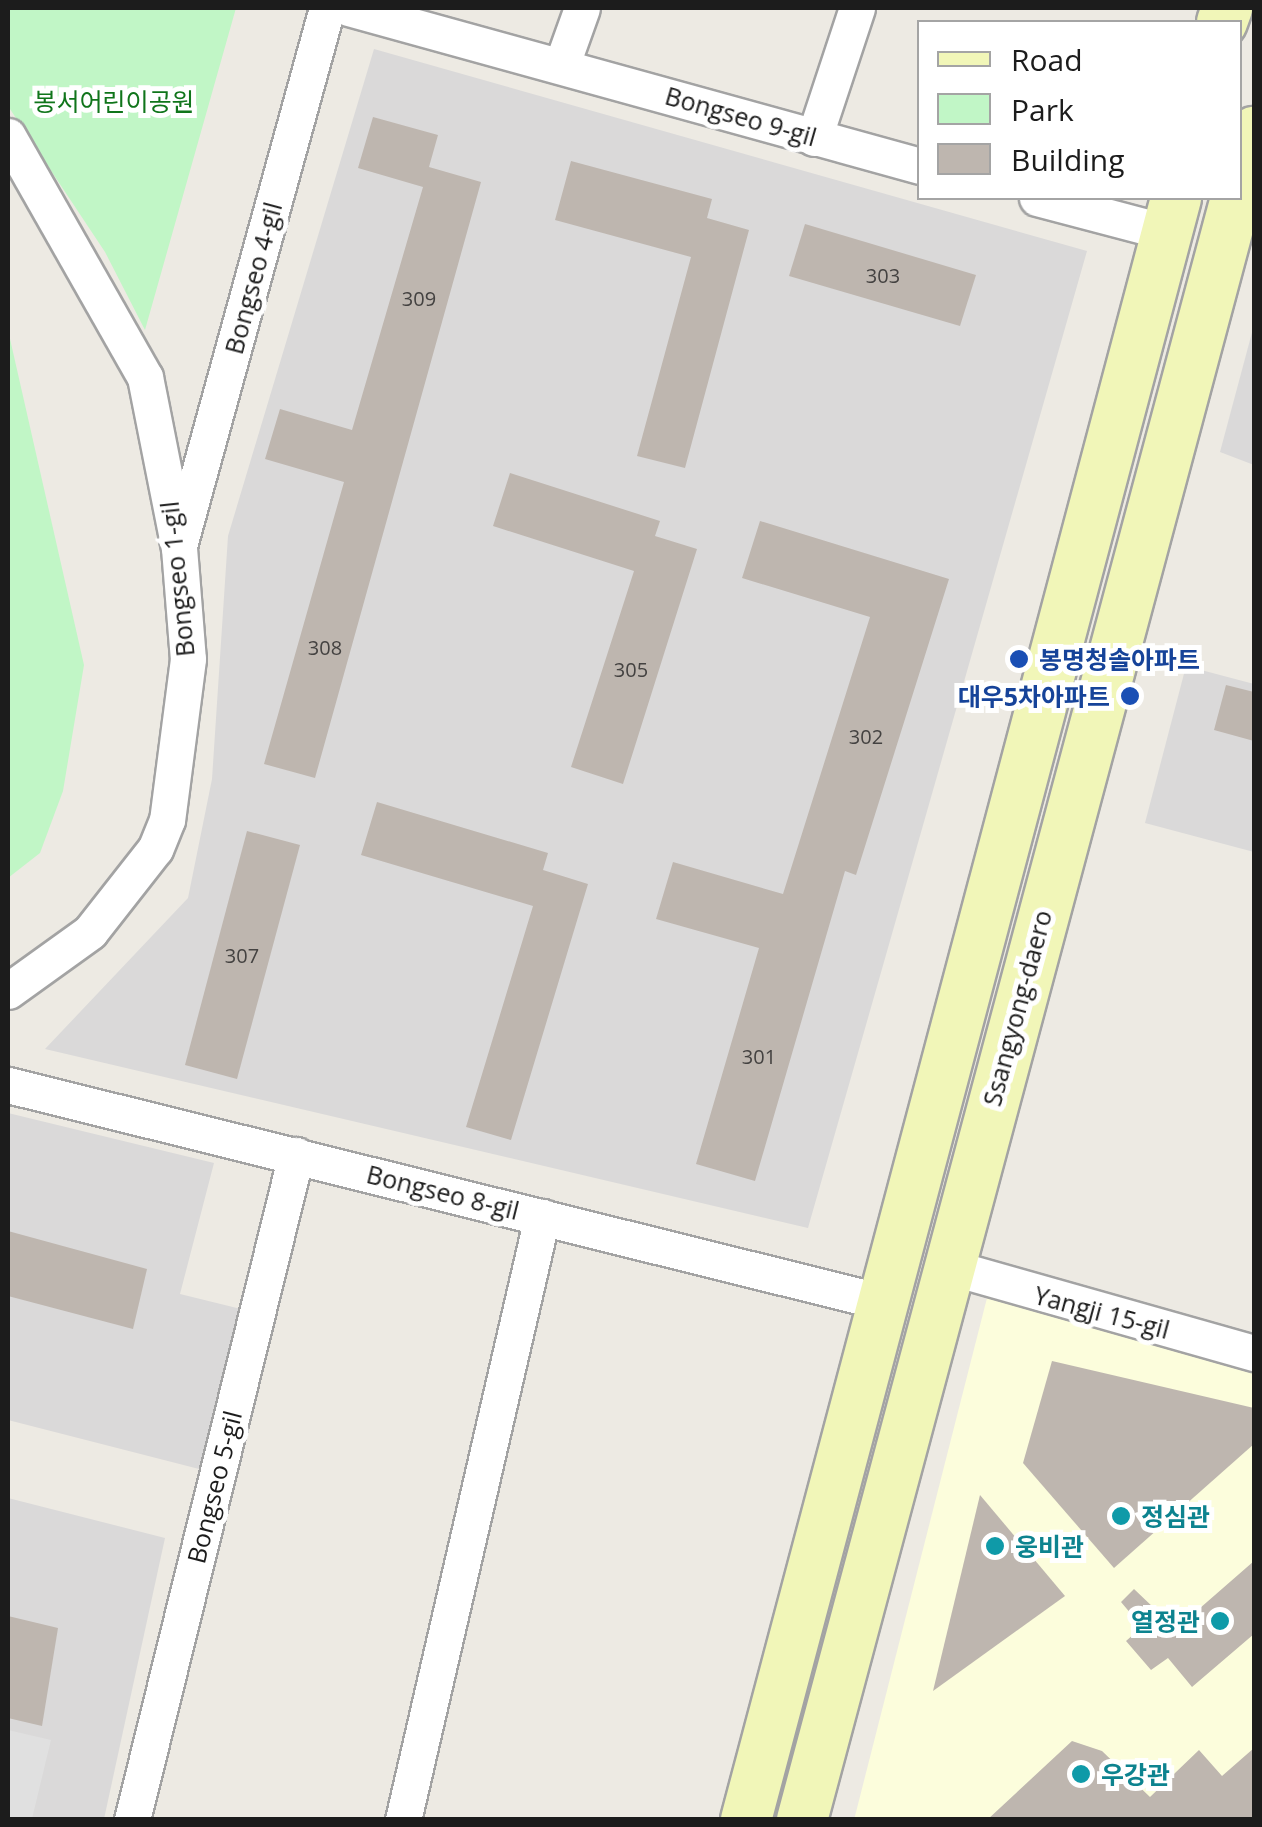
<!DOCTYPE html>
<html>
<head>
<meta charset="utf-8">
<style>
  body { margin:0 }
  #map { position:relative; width:1262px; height:1827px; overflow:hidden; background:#edeae3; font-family:"Open Sans","Noto Sans KR",sans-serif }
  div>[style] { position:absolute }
  .residential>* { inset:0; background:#dad9d9 }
  .education>* { inset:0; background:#fcfddc }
  .park>* { inset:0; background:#c1f6c6 }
  .parking>* { inset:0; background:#e0e0e0 }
  .building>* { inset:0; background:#beb6af }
  .roads { filter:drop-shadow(2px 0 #a3a3a3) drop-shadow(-2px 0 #a3a3a3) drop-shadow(0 2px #a3a3a3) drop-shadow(0 -2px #a3a3a3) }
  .minor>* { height:35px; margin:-17.5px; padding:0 17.5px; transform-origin:17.5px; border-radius:17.5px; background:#fff }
  .secondary>* { height:50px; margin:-25px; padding:0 25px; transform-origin:25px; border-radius:25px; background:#f1f6b8 }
  .dots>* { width:28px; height:28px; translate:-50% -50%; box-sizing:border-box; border:5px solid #fff; border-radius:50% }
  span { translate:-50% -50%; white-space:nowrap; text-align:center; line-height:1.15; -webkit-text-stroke:10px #fff; paint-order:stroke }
  .number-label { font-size:20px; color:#444241 }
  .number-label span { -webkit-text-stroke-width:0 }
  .park-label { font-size:25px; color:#10751b }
  .street-label { font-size:25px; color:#1c1c1c }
  .transit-label { font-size:25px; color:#164399; font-weight:700 }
  .left { translate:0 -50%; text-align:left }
  .right { translate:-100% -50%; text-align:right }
  .culture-label { font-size:25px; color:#0d838f; font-weight:700 }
  .frame { position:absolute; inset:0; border:10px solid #1c1c1c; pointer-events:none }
  .legend { position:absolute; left:917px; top:20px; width:325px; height:180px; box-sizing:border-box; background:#fff; border:2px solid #a4a4a4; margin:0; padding:12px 18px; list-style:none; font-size:30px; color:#1c1c1c }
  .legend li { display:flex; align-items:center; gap:20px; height:50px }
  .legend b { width:50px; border:2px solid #a4a4a4 }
</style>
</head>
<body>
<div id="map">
  <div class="residential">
    <div style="clip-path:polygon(374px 49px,1087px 251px,808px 1228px,45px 1049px,188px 898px,212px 779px,228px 536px)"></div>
    <div style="clip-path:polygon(1254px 325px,1254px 465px,1220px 452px)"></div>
    <div style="clip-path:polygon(1186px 666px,1254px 684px,1254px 852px,1145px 823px)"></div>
    <div style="clip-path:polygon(8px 1113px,214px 1163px,180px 1294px,245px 1310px,203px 1470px,8px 1420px)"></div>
    <div style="clip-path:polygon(8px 1498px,165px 1538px,104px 1819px,8px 1819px)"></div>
  </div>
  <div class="education">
    <div style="clip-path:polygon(987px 1298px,1254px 1366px,1254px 1819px,854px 1820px)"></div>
  </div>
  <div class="park">
    <div style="clip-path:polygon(8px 8px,236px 8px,145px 330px,105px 252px,8px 106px)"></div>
    <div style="clip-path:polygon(8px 330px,84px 665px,63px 791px,40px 853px,8px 878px)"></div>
  </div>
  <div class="parking">
    <div style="clip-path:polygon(8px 1730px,51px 1740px,32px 1819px,8px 1819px)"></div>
  </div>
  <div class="building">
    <div style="clip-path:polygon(373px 117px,438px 135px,429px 167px,481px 182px,315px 778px,264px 764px,344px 482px,265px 459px,280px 409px,352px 430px,423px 187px,358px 168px)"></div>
    <div style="clip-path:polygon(571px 161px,712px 199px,707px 218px,749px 230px,685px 468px,637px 456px,691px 257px,555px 220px)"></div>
    <div style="clip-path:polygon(805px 224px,976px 275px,960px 326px,789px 276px)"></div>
    <div style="clip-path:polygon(510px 473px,660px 521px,655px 536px,697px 549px,623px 784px,571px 767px,634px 571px,493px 526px)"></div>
    <div style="clip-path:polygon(760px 521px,949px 579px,856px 875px,845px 871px,755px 1181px,696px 1164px,759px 948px,656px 919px,673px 862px,783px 894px,870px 617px,742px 578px)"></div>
    <div style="clip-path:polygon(1226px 685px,1254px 692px,1254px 741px,1214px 730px)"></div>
    <div style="clip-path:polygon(377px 802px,548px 853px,543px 870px,588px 884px,511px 1140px,466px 1127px,533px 906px,361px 855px)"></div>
    <div style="clip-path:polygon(247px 831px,300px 845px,237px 1079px,185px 1065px)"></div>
    <div style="clip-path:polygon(8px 1231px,147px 1269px,133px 1329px,8px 1296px)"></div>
    <div style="clip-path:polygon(1052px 1361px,1254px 1408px,1254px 1444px,1114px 1568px,1023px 1463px)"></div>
    <div style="clip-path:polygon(980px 1495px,1065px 1596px,933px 1691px)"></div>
    <div style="clip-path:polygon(1254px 1561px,1254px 1634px,1192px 1687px,1168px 1658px,1151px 1670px,1126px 1641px,1142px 1627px,1121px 1602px,1134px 1589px,1176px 1629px)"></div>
    <div style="clip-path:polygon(8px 1616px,58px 1628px,42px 1726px,8px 1718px)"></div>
    <div style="clip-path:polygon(1072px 1741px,1102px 1751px,1150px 1797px,1199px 1750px,1222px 1776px,1254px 1748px,1254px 1820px,987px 1820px)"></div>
  </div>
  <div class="roads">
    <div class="minor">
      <div style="left:348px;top:8px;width:593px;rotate:15.44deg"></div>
      <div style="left:562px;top:64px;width:59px;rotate:-70.3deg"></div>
      <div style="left:8px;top:136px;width:277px;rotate:60.4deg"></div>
      <div style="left:145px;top:377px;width:174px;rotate:78.8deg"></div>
      <div style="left:179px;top:548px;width:111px;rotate:85.4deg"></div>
      <div style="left:188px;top:659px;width:162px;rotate:97.4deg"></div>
      <div style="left:167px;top:820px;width:31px;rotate:112deg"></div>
      <div style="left:155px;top:849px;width:105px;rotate:128.1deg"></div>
      <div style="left:90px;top:932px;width:101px;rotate:144.3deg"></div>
      <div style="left:814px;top:138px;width:137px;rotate:-71.7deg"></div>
      <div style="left:1037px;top:198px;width:133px;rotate:14.8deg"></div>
      <div style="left:180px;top:542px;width:554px;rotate:-74.61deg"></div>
      <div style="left:8px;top:1085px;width:897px;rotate:13.93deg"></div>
      <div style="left:950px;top:1267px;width:316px;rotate:15.8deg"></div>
      <div style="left:132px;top:1820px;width:685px;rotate:-76.15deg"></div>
      <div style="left:403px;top:1820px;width:619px;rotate:-77.02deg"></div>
    </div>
    <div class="secondary">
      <div style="left:1222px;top:22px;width:15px;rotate:-70deg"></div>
      <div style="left:1240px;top:184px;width:54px;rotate:-74.9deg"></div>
      <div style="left:746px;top:1820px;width:1678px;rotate:-75.15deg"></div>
      <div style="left:802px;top:1820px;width:1679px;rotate:-75.02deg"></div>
    </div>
  </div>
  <div class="dots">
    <div style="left:1019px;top:659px;background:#1a4fb4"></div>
    <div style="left:1130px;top:696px;background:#1a4fb4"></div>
    <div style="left:1121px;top:1516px;background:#0f9aa8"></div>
    <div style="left:995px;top:1546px;background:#0f9aa8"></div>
    <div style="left:1220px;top:1621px;background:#0f9aa8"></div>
    <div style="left:1081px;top:1774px;background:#0f9aa8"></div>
  </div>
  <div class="number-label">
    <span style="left:883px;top:275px">303</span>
    <span style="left:419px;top:298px">309</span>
    <span style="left:325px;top:647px">308</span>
    <span style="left:631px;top:669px">305</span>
    <span style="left:866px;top:736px">302</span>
    <span style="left:242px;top:955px">307</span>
    <span style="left:759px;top:1056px">301</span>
  </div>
  <div class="park-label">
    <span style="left:114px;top:101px">봉서어린이공원</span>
  </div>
  <div class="street-label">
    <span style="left:741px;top:116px;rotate:16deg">Bongseo 9-gil</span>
    <span style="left:253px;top:278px;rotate:-75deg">Bongseo 4-gil</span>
    <span style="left:177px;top:579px;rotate:-96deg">Bongseo 1-gil</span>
    <span style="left:1017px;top:1008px;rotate:-75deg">Ssangyong-daero</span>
    <span style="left:443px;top:1192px;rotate:14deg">Bongseo 8-gil</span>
    <span style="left:1102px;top:1312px;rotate:15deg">Yangji 15-gil</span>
    <span style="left:214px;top:1487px;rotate:-76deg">Bongseo 5-gil</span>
  </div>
  <div class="transit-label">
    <span class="left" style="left:1039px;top:659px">봉명청솔아파트</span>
    <span class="right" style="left:1110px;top:696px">대우5차아파트</span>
  </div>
  <div class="culture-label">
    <span class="left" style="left:1141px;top:1516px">정심관</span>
    <span class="left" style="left:1015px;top:1546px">웅비관</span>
    <span class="right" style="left:1200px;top:1621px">열정관</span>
    <span class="left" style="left:1101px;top:1774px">우강관</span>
  </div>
  <div class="frame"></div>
  <ul class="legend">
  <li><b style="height:12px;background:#f1f6b8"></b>Road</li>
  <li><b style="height:28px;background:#c1f6c6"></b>Park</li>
  <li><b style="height:28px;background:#beb6af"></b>Building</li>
  </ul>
</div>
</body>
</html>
